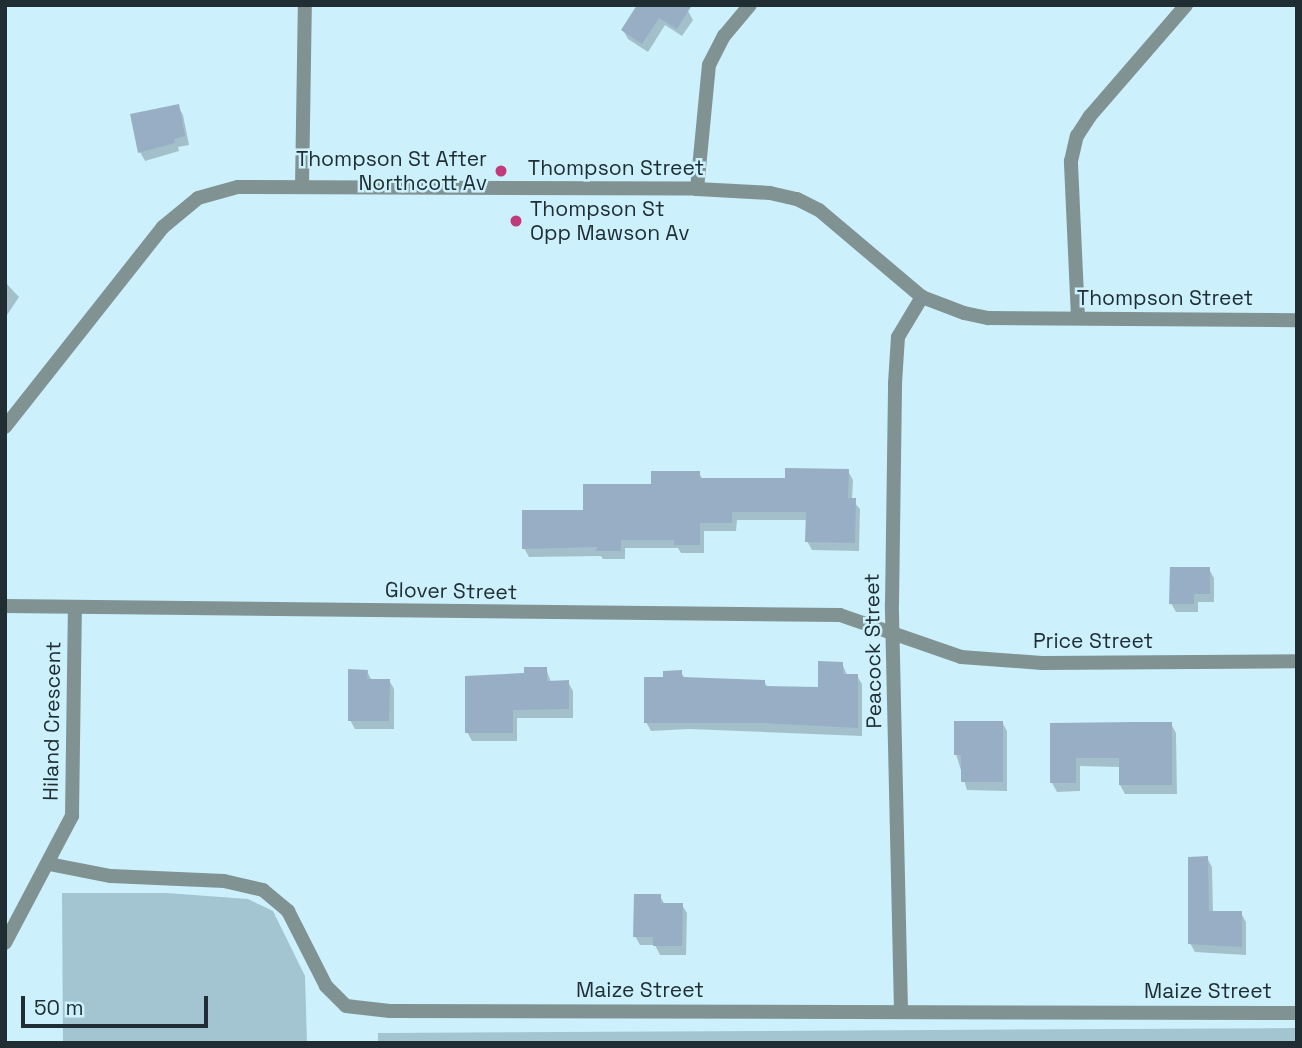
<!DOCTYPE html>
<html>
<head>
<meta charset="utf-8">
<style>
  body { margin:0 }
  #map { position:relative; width:1302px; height:1048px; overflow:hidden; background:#ccf1fd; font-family:"Space Grotesk",sans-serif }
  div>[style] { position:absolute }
  .green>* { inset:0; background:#a3c5d1 }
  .shadow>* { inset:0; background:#0003 }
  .building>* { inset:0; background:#97aec5 }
  .minor>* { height:14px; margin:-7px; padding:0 7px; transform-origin:7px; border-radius:7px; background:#809392 }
  .dots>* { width:19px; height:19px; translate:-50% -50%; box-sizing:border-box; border:4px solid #ccf1fd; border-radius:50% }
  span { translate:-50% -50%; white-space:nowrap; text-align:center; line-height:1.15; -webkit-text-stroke:5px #ccf1fd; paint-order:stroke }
  .poi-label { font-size:21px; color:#202e33 }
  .right { translate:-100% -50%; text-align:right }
  .left { translate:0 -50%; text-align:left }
  .street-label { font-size:21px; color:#202e33 }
  .frame { position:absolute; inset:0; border:7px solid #202e33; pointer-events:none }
  .scale { position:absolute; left:21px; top:996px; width:187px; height:32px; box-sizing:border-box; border:4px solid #202e33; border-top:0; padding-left:9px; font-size:21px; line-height:24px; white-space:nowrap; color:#202e33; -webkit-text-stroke:5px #ccf1fd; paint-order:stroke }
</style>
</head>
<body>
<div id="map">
  <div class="green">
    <div style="clip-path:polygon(62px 893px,167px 893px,248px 899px,273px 911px,305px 976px,307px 1043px,63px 1043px)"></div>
    <div style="clip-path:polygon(1297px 1028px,1297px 1043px,378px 1043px,378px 1033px)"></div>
  </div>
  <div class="shadow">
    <div style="clip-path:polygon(639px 5px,688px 11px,693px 20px,682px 36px,665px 25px,648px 52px,628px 39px,623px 30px)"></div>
    <div style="clip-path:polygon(178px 106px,183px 115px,189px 145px,178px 147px,179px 151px,145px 161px,140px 152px)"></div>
    <div style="clip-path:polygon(5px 282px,19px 297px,5px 318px)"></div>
    <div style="clip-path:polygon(848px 471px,853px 480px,852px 500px,860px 509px,859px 551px,812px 550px,807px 541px,808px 520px,737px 520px,736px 531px,704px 531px,704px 553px,681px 553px,678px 548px,625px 548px,625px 559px,603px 559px,601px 556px,529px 557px,524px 548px,584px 512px,699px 473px,703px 480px,786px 480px)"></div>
    <div style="clip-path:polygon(1209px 569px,1214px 578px,1214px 602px,1198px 602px,1198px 612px,1176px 612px,1171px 603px)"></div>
    <div style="clip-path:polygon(842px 663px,847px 675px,857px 676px,862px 684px,862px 736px,689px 729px,651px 731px,646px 722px,665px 679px,681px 672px,685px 679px,764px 681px,768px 688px,820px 688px)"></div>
    <div style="clip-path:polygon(546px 669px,551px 682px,568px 682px,573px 691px,573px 718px,517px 718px,517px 741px,472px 741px,467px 732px,526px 675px)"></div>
    <div style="clip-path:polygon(367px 671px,372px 681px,389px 680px,394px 689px,394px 729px,355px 729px,350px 720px)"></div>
    <div style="clip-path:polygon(1002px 722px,1007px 731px,1007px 791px,967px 790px,956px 754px)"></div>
    <div style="clip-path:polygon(1171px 724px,1176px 733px,1177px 794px,1125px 794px,1120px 785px,1120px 767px,1080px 766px,1080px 791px,1057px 792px,1052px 783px,1052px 725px)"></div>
    <div style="clip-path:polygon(1207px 858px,1212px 867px,1213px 913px,1241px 913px,1246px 922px,1246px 955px,1195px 952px,1190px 943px)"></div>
    <div style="clip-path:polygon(660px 896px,665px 905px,682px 905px,687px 913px,686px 955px,660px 955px,655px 945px,640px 945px,635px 936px)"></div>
  </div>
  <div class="building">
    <div style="clip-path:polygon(637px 5px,692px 5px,677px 29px,659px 18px,642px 44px,621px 30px)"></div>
    <div style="clip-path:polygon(179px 104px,185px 136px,174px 139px,175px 143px,138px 153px,130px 114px)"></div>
    <div style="clip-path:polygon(785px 468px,849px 469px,848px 498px,856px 498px,855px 543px,805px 542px,806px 512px,732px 512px,732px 523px,700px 523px,700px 545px,674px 545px,674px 540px,621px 540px,621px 551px,596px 551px,597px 547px,522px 549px,522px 510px,583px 510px,583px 484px,651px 484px,651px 471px,700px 471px,700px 478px,785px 478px)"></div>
    <div style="clip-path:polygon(1170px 567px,1210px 567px,1210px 594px,1194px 594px,1194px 604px,1169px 604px)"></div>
    <div style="clip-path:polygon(818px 661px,843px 662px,843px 674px,858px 674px,858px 728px,761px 723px,644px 723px,644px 677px,663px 677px,663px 671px,682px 670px,682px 677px,765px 680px,765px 686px,818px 687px)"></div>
    <div style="clip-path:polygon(524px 667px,547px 667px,547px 681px,569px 680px,569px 709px,513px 710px,513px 733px,465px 733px,465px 676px,524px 673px)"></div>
    <div style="clip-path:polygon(348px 669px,368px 670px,367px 679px,390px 679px,389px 721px,348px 721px)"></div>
    <div style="clip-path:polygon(954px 721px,1003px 721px,1003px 782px,961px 782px,961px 755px,954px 755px)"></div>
    <div style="clip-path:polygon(1133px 722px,1172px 722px,1172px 785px,1119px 785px,1119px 758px,1076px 758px,1076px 783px,1050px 783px,1050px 723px)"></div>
    <div style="clip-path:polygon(1208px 856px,1209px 911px,1242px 911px,1242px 947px,1188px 944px,1188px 857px)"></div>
    <div style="clip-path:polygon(634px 894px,661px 894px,661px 903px,683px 903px,682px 946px,653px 946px,653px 937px,633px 937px)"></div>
  </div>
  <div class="minor">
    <div style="left:302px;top:187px;width:182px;rotate:-89.1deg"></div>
    <div style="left:697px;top:189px;width:125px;rotate:-84.5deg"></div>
    <div style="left:709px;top:65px;width:33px;rotate:-63deg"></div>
    <div style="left:724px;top:36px;width:40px;rotate:-50deg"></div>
    <div style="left:1078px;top:318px;width:157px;rotate:-92.6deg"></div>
    <div style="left:1071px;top:161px;width:26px;rotate:-77deg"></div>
    <div style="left:1077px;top:136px;width:24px;rotate:-57deg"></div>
    <div style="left:1090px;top:116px;width:147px;rotate:-49.1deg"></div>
    <div style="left:5px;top:427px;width:255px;rotate:-51.7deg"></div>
    <div style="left:163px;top:227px;width:45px;rotate:-39.6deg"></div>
    <div style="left:198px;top:198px;width:41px;rotate:-15.4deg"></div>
    <div style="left:238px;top:187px;width:459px;rotate:0.2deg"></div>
    <div style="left:697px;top:189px;width:73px;rotate:3.1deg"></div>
    <div style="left:770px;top:193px;width:28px;rotate:13deg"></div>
    <div style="left:797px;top:199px;width:25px;rotate:27deg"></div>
    <div style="left:819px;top:210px;width:135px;rotate:40.2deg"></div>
    <div style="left:922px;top:297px;width:45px;rotate:20.9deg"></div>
    <div style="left:964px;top:313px;width:25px;rotate:12deg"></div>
    <div style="left:988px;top:318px;width:309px;rotate:0.4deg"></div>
    <div style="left:5px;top:606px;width:835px;rotate:0.62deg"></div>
    <div style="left:840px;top:615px;width:128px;rotate:19.1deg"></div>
    <div style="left:961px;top:657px;width:81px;rotate:4.2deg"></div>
    <div style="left:1042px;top:663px;width:255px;rotate:-0.4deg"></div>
    <div style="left:49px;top:864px;width:63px;rotate:11deg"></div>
    <div style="left:111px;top:876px;width:113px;rotate:2.5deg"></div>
    <div style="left:224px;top:881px;width:40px;rotate:13deg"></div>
    <div style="left:263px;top:890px;width:33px;rotate:40deg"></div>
    <div style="left:288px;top:911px;width:84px;rotate:63.1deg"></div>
    <div style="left:326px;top:986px;width:28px;rotate:45deg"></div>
    <div style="left:346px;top:1006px;width:44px;rotate:6.5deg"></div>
    <div style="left:390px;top:1011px;width:907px;rotate:0.13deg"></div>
    <div style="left:5px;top:943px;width:144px;rotate:-62.2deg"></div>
    <div style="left:72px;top:816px;width:207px;rotate:-89.2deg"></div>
    <div style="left:901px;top:1010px;width:406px;rotate:-91.3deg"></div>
    <div style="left:892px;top:604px;width:221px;rotate:-89.2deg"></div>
    <div style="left:895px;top:383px;width:46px;rotate:-86.3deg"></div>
    <div style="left:898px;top:337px;width:47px;rotate:-59deg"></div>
  </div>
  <div class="dots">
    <div style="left:501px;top:171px;background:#c13a7a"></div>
    <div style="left:516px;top:221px;background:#c13a7a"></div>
  </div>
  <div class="poi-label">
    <span class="right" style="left:487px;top:171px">Thompson St After<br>Northcott Av</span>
    <span class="left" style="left:530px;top:221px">Thompson St<br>Opp Mawson Av</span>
  </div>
  <div class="street-label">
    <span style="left:616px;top:168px">Thompson Street</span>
    <span style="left:1165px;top:298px">Thompson Street</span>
    <span style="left:451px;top:591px;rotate:1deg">Glover Street</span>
    <span style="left:1093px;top:641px">Price Street</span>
    <span style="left:873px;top:651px;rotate:-91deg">Peacock Street</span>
    <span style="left:52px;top:721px;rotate:-89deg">Hiland Crescent</span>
    <span style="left:640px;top:990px">Maize Street</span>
    <span style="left:1208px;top:991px">Maize Street</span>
  </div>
  <div class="frame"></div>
  <div class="scale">50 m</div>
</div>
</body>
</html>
